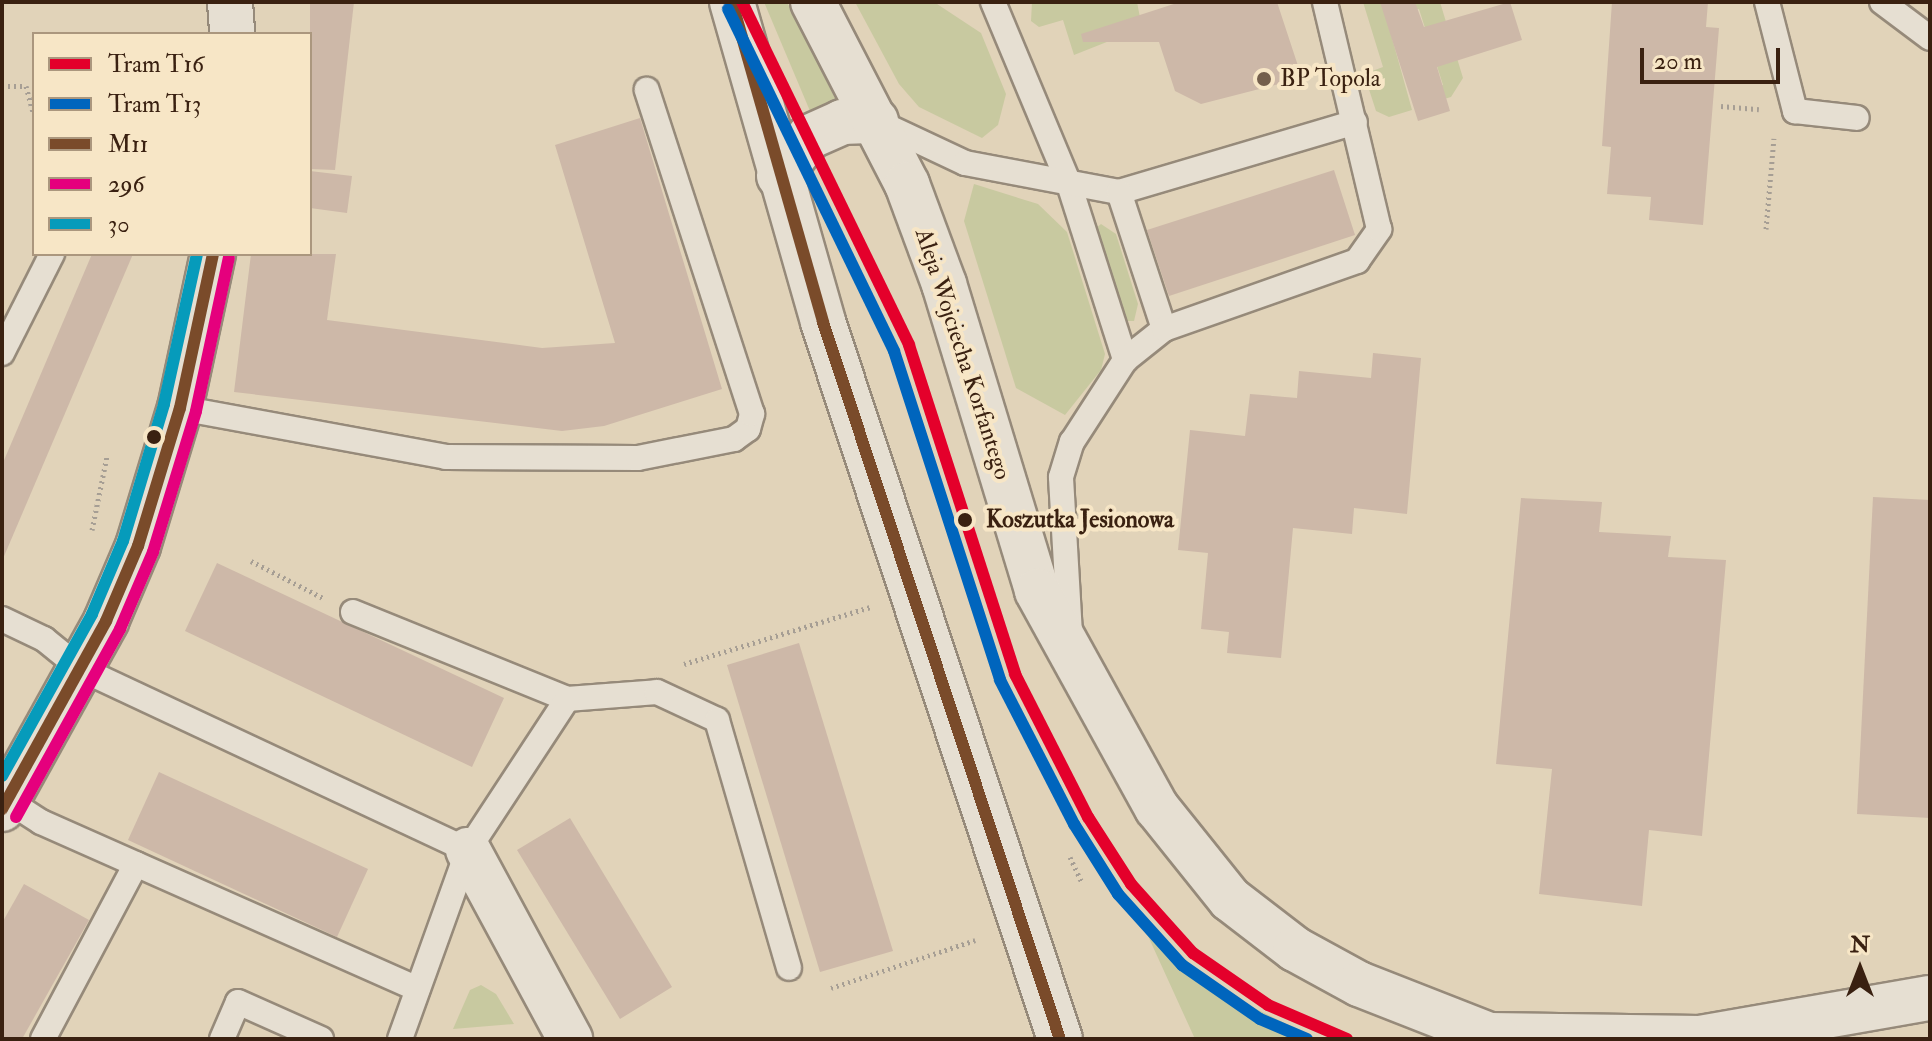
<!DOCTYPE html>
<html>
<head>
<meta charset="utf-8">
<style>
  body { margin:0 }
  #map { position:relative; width:1932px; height:1041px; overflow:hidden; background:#e1d3b9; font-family:"IM FELL Double Pica",serif }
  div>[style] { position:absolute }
  .green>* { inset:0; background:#c8c9a0 }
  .building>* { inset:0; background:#cdb8a8 }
  .path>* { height:5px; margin-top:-2.5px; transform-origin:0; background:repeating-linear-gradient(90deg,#a69e94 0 2px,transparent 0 6px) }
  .roads { filter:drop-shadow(2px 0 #968a7a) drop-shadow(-2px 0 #968a7a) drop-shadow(0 2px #968a7a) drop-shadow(0 -2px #968a7a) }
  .lane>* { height:24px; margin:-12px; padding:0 12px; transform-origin:12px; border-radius:12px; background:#e6dfd2 }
  .street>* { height:44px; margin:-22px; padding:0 22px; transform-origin:22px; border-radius:22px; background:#e6dfd2 }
  .secondary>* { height:44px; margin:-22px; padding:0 22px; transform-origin:22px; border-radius:22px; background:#e6dfd2 }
  .bus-1>* { height:12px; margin:-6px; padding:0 6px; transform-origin:6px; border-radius:6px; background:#7a4b2a }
  .bus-2>* { height:12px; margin:-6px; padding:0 6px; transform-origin:6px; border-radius:6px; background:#e5007d }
  .bus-3>* { height:12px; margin:-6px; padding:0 6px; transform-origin:6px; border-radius:6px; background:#069bbb }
  .tram-1>* { height:12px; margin:-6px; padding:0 6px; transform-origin:6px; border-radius:6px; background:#e4002b }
  .tram-2>* { height:12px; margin:-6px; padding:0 6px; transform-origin:6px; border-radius:6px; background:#0065bd }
  .dots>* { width:22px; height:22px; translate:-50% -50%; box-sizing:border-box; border:4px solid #f7e6c6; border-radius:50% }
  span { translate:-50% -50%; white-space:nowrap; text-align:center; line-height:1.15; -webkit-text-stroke:8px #f7e6c6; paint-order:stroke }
  .poi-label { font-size:24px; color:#3a2111 }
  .left { translate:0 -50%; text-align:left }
  .street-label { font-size:24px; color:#3a2111 }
  .stop-label { font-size:24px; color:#3a2111; font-weight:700 }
  .frame { position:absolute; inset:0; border:4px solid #3a2111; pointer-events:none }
  .legend { position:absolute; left:32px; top:32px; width:280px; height:224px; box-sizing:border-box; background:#f7e6c6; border:2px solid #ab977e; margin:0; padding:10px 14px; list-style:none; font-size:24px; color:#3a2111 }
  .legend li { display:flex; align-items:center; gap:16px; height:40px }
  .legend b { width:40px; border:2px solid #ab977e }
  .north { position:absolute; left:1820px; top:929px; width:80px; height:80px; -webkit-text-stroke:6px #f7e6c6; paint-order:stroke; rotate:0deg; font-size:22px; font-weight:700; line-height:32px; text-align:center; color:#3a2111 }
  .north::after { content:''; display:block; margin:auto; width:28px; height:36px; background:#3a2111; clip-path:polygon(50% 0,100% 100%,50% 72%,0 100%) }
  .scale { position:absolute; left:1640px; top:48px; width:140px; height:36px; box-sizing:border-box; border:4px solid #3a2111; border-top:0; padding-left:10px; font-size:24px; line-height:28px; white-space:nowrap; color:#3a2111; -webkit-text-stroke:6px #f7e6c6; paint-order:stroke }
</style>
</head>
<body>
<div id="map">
  <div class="green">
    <div style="clip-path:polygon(764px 2px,787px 2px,838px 104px,810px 111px)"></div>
    <div style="clip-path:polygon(855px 2px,934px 2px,981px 33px,1006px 94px,998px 125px,982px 138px,919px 107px,899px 84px)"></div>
    <div style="clip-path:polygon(1032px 2px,1137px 2px,1142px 28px,1074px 55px,1063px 20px,1039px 27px,1031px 21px)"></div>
    <div style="clip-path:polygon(1363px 2px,1382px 2px,1412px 110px,1389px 117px,1376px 111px,1364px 74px,1383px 67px)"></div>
    <div style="clip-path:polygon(1409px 2px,1440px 2px,1463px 78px,1451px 97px,1444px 99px,1436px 87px,1443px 85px,1419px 9px,1412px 11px)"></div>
    <div style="clip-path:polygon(974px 184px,1038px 204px,1067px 232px,1105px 354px,1101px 370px,1065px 415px,1016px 388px,964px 221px)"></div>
    <div style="clip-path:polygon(1101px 224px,1116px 234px,1138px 304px,1134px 321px,1125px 321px,1095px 229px)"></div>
    <div style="clip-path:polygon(1143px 925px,1230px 996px,1317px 1039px,1195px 1039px)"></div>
    <div style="clip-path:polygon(481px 985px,496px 994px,514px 1024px,453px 1029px,470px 990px)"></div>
  </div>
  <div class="building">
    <div style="clip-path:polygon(310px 2px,354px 2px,335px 170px,310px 169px)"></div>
    <div style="clip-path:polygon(1180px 2px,1277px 2px,1302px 78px,1201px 104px,1175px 91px,1159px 42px,1083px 42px,1081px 34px)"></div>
    <div style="clip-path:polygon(1380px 2px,1415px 2px,1424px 27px,1510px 2px,1522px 40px,1437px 67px,1450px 111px,1418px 121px)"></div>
    <div style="clip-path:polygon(1612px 2px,1708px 2px,1706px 27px,1719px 28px,1703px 225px,1649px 220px,1651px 197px,1607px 194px,1611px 147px,1602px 146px)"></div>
    <div style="clip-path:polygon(640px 118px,722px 389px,604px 426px,562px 431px,234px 392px,251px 254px,336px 254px,327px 320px,542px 348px,615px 343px,555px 145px)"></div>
    <div style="clip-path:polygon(1334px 170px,1355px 235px,1169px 296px,1147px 230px)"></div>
    <div style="clip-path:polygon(310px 171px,352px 176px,347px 213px,310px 208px)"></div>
    <div style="clip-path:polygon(92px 254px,133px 254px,2px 561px,2px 465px)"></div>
    <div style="clip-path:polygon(1373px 353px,1421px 358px,1407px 514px,1354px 508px,1352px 534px,1293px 528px,1281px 658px,1227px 653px,1229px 632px,1201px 629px,1208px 553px,1178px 550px,1190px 430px,1245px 436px,1250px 394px,1297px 398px,1299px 371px,1371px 378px)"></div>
    <div style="clip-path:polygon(1873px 497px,1930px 500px,1930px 818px,1857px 814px)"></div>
    <div style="clip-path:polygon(1521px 498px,1602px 502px,1599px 532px,1671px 536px,1668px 557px,1726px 560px,1702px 836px,1649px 830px,1642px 906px,1539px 894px,1552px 769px,1496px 764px)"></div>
    <div style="clip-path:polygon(217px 563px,504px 698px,472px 767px,185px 631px)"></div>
    <div style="clip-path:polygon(799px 643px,893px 951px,820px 972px,727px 665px)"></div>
    <div style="clip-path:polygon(159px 772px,368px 869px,337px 937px,128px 840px)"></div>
    <div style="clip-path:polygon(570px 818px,672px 987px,620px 1019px,517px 850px)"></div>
    <div style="clip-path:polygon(24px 884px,89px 920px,22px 1039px,2px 1039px,2px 923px)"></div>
  </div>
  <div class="path">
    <div style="left:2px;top:86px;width:24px"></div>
    <div style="left:26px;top:86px;width:30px;rotate:75deg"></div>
    <div style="left:1721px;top:106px;width:38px;rotate:5deg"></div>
    <div style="left:1766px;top:229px;width:91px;rotate:-85deg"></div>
    <div style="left:92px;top:530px;width:76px;rotate:-78.5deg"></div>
    <div style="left:251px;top:561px;width:81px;rotate:27.2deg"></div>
    <div style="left:684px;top:664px;width:195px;rotate:-17deg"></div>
    <div style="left:1070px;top:857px;width:29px;rotate:65deg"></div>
    <div style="left:831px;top:988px;width:152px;rotate:-18.4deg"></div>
  </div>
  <div class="roads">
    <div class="lane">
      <div style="left:993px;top:2px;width:197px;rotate:67.3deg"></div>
      <div style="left:1069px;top:184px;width:185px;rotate:72.3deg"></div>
      <div style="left:1767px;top:2px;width:113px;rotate:75.6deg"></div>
      <div style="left:1795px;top:111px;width:62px;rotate:6.4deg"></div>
      <div style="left:1882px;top:2px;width:60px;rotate:36.9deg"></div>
      <div style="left:878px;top:122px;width:96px;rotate:25.2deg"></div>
      <div style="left:965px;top:163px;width:157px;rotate:10.7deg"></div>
      <div style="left:1119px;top:192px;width:246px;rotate:-16.5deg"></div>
      <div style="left:1119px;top:192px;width:144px;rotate:71.8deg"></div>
      <div style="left:2px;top:353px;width:111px;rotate:-63.2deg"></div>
      <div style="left:180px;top:408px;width:270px;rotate:10.4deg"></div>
      <div style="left:446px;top:457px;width:192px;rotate:0.3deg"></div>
      <div style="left:638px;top:458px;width:98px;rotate:-11.2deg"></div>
      <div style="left:734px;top:439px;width:17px;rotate:-36deg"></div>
      <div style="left:748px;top:429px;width:16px;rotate:-75deg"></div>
      <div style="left:752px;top:414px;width:341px;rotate:-108deg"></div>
      <div style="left:353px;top:612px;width:231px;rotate:22.1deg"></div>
      <div style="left:567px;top:699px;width:90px;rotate:-4.4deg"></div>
      <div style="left:657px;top:692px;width:66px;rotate:25deg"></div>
      <div style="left:717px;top:720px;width:258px;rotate:73.8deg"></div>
      <div style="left:2px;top:619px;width:47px;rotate:25.5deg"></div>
      <div style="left:44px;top:639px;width:48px;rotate:39deg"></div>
      <div style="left:81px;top:669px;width:427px;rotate:25.1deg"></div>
      <div style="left:1070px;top:634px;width:157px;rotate:-93.3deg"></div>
      <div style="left:1061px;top:477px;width:37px;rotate:-73deg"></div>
      <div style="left:1072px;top:442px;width:98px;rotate:-57.1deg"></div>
      <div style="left:1125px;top:360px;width:50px;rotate:-38.5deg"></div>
      <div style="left:1164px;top:329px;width:205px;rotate:-19.4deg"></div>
      <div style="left:1357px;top:261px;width:39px;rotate:-55deg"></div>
      <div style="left:1379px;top:229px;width:233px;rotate:-103.4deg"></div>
      <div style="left:7px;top:800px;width:40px;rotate:32.9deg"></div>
      <div style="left:41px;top:822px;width:412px;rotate:23.9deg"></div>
      <div style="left:43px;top:1039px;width:198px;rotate:-62deg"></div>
      <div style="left:222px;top:1039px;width:40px;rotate:-66.6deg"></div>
      <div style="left:238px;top:1002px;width:91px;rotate:24deg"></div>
      <div style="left:400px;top:1039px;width:201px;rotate:-70.2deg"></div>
      <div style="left:468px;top:850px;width:181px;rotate:-56.7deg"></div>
    </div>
    <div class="street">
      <div style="left:230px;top:2px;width:32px;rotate:86deg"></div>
      <div style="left:779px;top:176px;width:49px;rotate:-52.4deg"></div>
      <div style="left:809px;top:137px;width:36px;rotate:-24deg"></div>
      <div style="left:842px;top:122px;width:34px;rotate:-2deg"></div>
      <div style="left:2px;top:809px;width:215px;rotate:-61deg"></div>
      <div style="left:106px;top:621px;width:82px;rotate:-66.9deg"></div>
      <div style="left:138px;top:546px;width:144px;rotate:-73.1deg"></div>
      <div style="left:180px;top:408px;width:157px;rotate:-77.9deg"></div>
      <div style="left:468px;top:850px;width:215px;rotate:61.6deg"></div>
      <div style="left:1490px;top:1035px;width:210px;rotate:0.8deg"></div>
      <div style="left:1700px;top:1038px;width:233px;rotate:-9.9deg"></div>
    </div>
    <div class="secondary">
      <div style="left:732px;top:2px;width:333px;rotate:74.1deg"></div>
      <div style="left:823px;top:322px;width:755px;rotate:71.71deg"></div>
      <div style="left:813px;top:2px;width:205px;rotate:62.7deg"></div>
      <div style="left:907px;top:184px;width:107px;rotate:69.7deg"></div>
      <div style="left:944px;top:284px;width:321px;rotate:73.1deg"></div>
      <div style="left:1037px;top:591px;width:248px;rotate:61.1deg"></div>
      <div style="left:1157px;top:808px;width:117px;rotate:51.3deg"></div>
      <div style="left:1230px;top:899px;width:82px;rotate:37.6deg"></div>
      <div style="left:1295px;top:949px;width:73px;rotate:28.7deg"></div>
      <div style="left:1359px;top:984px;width:150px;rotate:21.4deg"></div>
    </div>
  </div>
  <div class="bus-1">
    <div style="left:732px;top:2px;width:333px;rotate:74.1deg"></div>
    <div style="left:823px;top:322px;width:755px;rotate:71.71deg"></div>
    <div style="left:2px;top:809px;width:215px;rotate:-61deg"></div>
    <div style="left:106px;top:621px;width:82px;rotate:-66.9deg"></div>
    <div style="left:138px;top:546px;width:144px;rotate:-73.1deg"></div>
    <div style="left:180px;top:408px;width:157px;rotate:-77.9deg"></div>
  </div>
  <div class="bus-2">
    <div style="left:16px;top:817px;width:215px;rotate:-61deg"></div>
    <div style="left:120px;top:629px;width:84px;rotate:-66.8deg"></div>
    <div style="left:153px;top:552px;width:147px;rotate:-73deg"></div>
    <div style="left:196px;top:411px;width:157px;rotate:-77.9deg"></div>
  </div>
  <div class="bus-3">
    <div style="left:2px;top:776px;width:185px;rotate:-60.9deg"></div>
    <div style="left:92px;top:614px;width:79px;rotate:-67deg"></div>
    <div style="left:123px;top:541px;width:143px;rotate:-73.3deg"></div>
    <div style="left:164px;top:404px;width:154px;rotate:-77.6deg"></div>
  </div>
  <div class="tram-1">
    <div style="left:742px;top:2px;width:381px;rotate:64deg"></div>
    <div style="left:909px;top:345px;width:346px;rotate:72.1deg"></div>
    <div style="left:1015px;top:674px;width:161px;rotate:63deg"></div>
    <div style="left:1088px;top:817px;width:80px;rotate:57.3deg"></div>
    <div style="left:1131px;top:884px;width:93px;rotate:48.1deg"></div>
    <div style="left:1193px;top:953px;width:91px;rotate:34.7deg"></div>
    <div style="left:1268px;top:1005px;width:86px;rotate:23.3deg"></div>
  </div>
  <div class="tram-2">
    <div style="left:728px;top:9px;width:380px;rotate:64.1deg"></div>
    <div style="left:894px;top:351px;width:346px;rotate:72.1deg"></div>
    <div style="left:1000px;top:680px;width:162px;rotate:62.8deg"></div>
    <div style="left:1074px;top:824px;width:83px;rotate:57.8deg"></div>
    <div style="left:1118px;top:894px;width:96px;rotate:48deg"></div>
    <div style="left:1182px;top:965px;width:95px;rotate:34.7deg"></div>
    <div style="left:1260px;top:1019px;width:51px;rotate:23.1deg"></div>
  </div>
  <div class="dots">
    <div style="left:1264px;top:79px;background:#745f4c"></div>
    <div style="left:154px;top:437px;background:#3a2111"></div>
    <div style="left:965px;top:520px;background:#3a2111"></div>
  </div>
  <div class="poi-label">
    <span class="left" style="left:1280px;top:79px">BP Topola</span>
  </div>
  <div class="street-label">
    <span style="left:963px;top:354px;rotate:72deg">Aleja Wojciecha Korfantego</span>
  </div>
  <div class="stop-label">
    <span class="left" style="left:986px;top:520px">Koszutka Jesionowa</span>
  </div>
  <div class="frame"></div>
  <ul class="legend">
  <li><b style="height:10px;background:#e4002b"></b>Tram T16</li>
  <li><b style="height:10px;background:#0065bd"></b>Tram T13</li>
  <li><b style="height:10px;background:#7a4b2a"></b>M11</li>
  <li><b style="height:10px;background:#e5007d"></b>296</li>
  <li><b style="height:10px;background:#069bbb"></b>30</li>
  </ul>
  <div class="north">N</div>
  <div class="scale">20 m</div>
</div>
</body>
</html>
